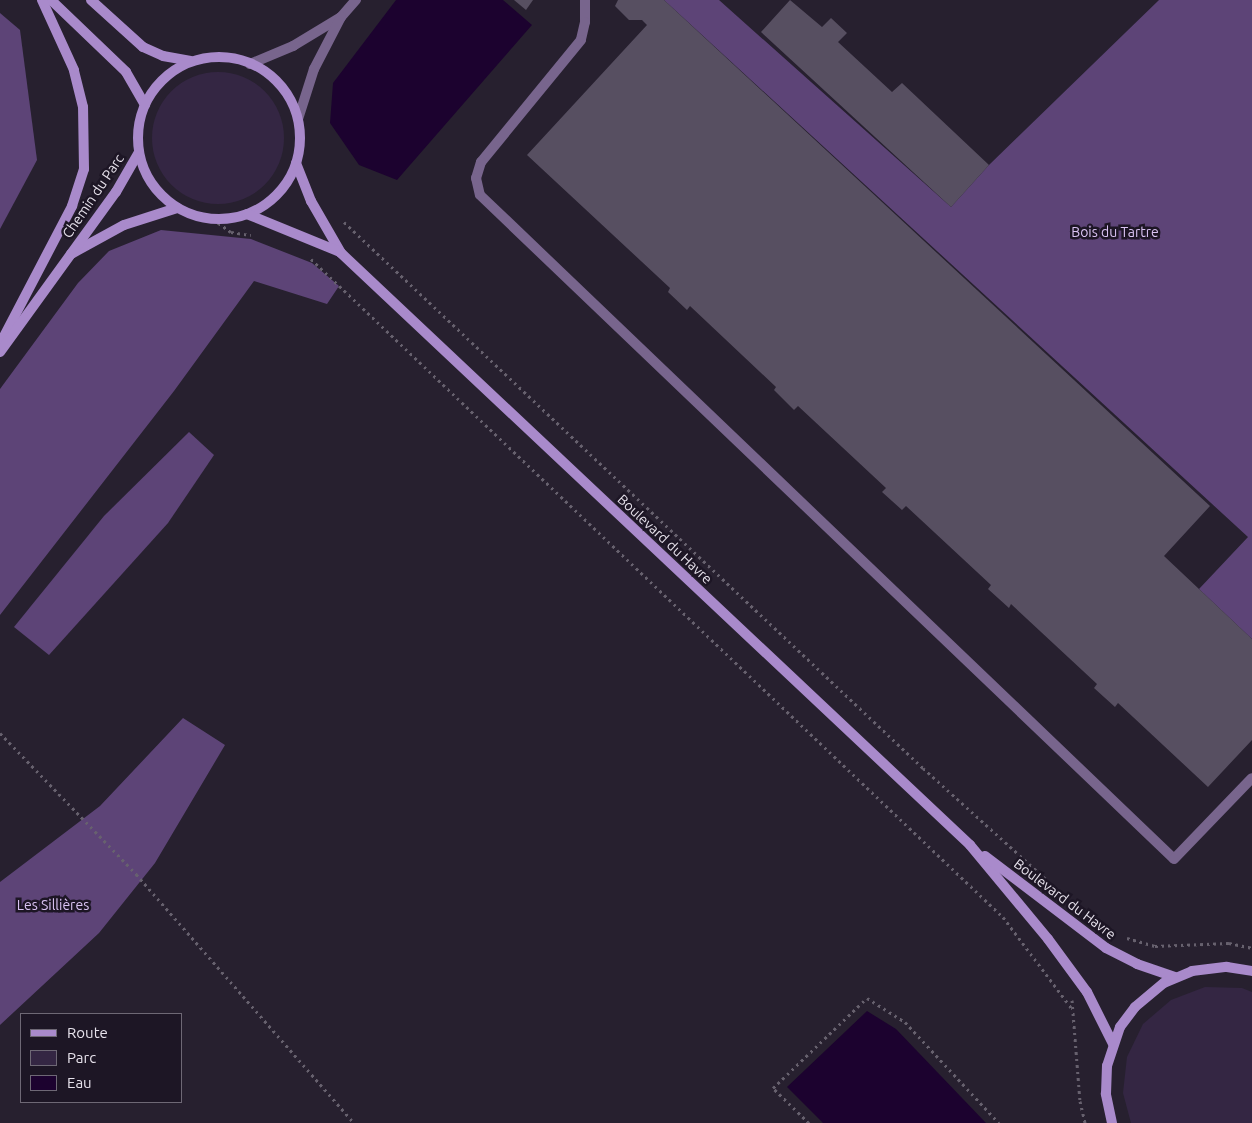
<!DOCTYPE html>
<html>
<head>
<meta charset="utf-8">
<style>
  body { margin:0 }
  #map { position:relative; width:1252px; height:1123px; overflow:hidden; background:#27202f; font-family:Ubuntu,sans-serif }
  div>[style] { position:absolute }
  .green>* { inset:0; background:#342643 }
  .round { border-radius:50% }
  .forest>* { inset:0; background:#5d4477 }
  .water>* { inset:0; background:#1c022f }
  .building>* { inset:0; background:#574f61 }
  .path>* { height:3px; margin-top:-1.5px; transform-origin:0; background:repeating-linear-gradient(90deg,#67616e 0 2.5px,transparent 0 6.5px) }
  .service>* { height:10px; margin:-5px; padding:0 5px; transform-origin:5px; border-radius:5px; background:#78658d }
  .minor>* { height:10px; margin:-5px; padding:0 5px; transform-origin:5px; border-radius:5px; background:#78658d }
  .secondary>* { height:10px; margin:-5px; padding:0 5px; transform-origin:5px; border-radius:5px; background:#a98acb }
  .secondary>.ring { margin:-5px; padding:0; box-sizing:content-box; background:none; border:10px solid #a98acb; border-radius:50% }
  span { translate:-50% -50%; white-space:nowrap; text-align:center; line-height:1.15; -webkit-text-stroke:5px #1d1625; paint-order:stroke }
  .street-label { font-size:14px; color:#e7e2ec }
  .park-label { font-size:14px; color:#dac3f3 }
  .legend { position:absolute; left:20px; top:1013px; width:162px; height:90px; box-sizing:border-box; background:#1d1625; border:1px solid #6e6875; margin:0; padding:6px 9px; list-style:none; font-size:15px; color:#e7e2ec }
  .legend li { display:flex; align-items:center; gap:10px; height:25px }
  .legend b { width:25px; border:1px solid #6e6875 }
</style>
</head>
<body>
<div id="map">
  <div class="green">
    <div class="round" style="left:152px;top:72px;width:132px;height:132px"></div>
    <div style="clip-path:polygon(1205px 987px,1242px 988px,1252px 992px,1252px 1123px,1131px 1123px,1123px 1093px,1127px 1057px,1143px 1024px,1171px 1000px)"></div>
  </div>
  <div class="forest">
    <div style="clip-path:polygon(664px 0,719px 0,951px 207px,989px 165px,1159px 0,1252px 0,1252px 639px,1199px 589px,1248px 537px)"></div>
    <div style="clip-path:polygon(0 13px,20px 30px,37px 160px,0 229px)"></div>
    <div style="clip-path:polygon(161px 230px,251px 239px,312px 263px,339px 286px,327px 304px,254px 281px,174px 391px,0 615px,0 389px,78px 283px,109px 251px)"></div>
    <div style="clip-path:polygon(189px 432px,214px 455px,168px 523px,49px 655px,14px 627px,104px 516px)"></div>
    <div style="clip-path:polygon(183px 718px,225px 745px,155px 863px,99px 933px,0 1025px,0 882px,100px 806px)"></div>
  </div>
  <div class="water">
    <div style="clip-path:polygon(396px 0,503px 0,532px 25px,397px 180px,359px 165px,330px 123px,333px 83px)"></div>
    <div style="clip-path:polygon(867px 1011px,896px 1029px,986px 1123px,823px 1123px,787px 1087px)"></div>
  </div>
  <div class="building">
    <div style="clip-path:polygon(514px 0,533px 0,526px 10px)"></div>
    <div style="clip-path:polygon(618px 0,664px 0,1210px 506px,1164px 556px,1252px 639px,1252px 740px,1208px 787px,1118px 703px,1115px 707px,1094px 688px,1097px 684px,1011px 604px,1009px 608px,988px 589px,991px 585px,906px 506px,902px 510px,882px 492px,886px 488px,798px 406px,794px 410px,774px 390px,776px 387px,690px 306px,687px 310px,668px 292px,670px 288px,527px 155px,647px 25px,642px 20px,629px 20px,615px 6px)"></div>
    <div style="clip-path:polygon(790px 0,822px 27px,831px 18px,847px 33px,838px 42px,892px 92px,902px 83px,989px 165px,951px 207px,761px 32px)"></div>
  </div>
  <div class="path">
    <div style="left:213px;top:219px;width:22px;rotate:36deg"></div>
    <div style="left:231px;top:232px;width:20px;rotate:9deg"></div>
    <div style="left:344px;top:222px;width:796px;rotate:43.32deg"></div>
    <div style="left:923px;top:768px;width:166px;rotate:42.1deg"></div>
    <div style="left:311px;top:259px;width:955px;rotate:43.56deg"></div>
    <div style="left:1003px;top:917px;width:115px;rotate:53.1deg"></div>
    <div style="left:0;top:733px;width:196px;rotate:46deg"></div>
    <div style="left:136px;top:874px;width:331px;rotate:48.8deg"></div>
    <div style="left:1127px;top:938px;width:29px;rotate:16deg"></div>
    <div style="left:1155px;top:946px;width:74px;rotate:-2.3deg"></div>
    <div style="left:1229px;top:943px;width:24px;rotate:12deg"></div>
    <div style="left:1072px;top:1000px;width:101px;rotate:85.5deg"></div>
    <div style="left:1080px;top:1101px;width:23px;rotate:77deg"></div>
    <div style="left:809px;top:1123px;width:50px;rotate:-135.8deg"></div>
    <div style="left:773px;top:1088px;width:130px;rotate:-43.8deg"></div>
    <div style="left:867px;top:998px;width:45px;rotate:32.3deg"></div>
    <div style="left:905px;top:1022px;width:138px;rotate:47.1deg"></div>
  </div>
  <div class="service">
    <div style="left:585px;top:0;width:22px;rotate:90deg"></div>
    <div style="left:585px;top:22px;width:18px;rotate:103deg"></div>
    <div style="left:581px;top:40px;width:158px;rotate:129.3deg"></div>
    <div style="left:481px;top:162px;width:17px;rotate:107deg"></div>
    <div style="left:476px;top:178px;width:17px;rotate:77deg"></div>
    <div style="left:480px;top:195px;width:960px;rotate:43.73deg"></div>
    <div style="left:1174px;top:859px;width:112px;rotate:-46.1deg"></div>
  </div>
  <div class="minor">
    <div style="left:341px;top:17px;width:23px;rotate:-49deg"></div>
    <div style="left:250px;top:64px;width:47px;rotate:-22.7deg"></div>
    <div style="left:293px;top:46px;width:56px;rotate:-31.1deg"></div>
    <div style="left:341px;top:17px;width:59px;rotate:117.4deg"></div>
    <div style="left:314px;top:69px;width:52px;rotate:107.7deg"></div>
  </div>
  <div class="secondary">
    <div style="left:51px;top:0;width:104px;rotate:43.8deg"></div>
    <div style="left:126px;top:72px;width:38px;rotate:60deg"></div>
    <div style="left:91px;top:0;width:70px;rotate:42.1deg"></div>
    <div style="left:143px;top:47px;width:22px;rotate:24deg"></div>
    <div style="left:163px;top:56px;width:28px;rotate:10deg"></div>
    <div class="ring" style="left:138px;top:57px;width:152px;height:152px"></div>
    <div style="left:296px;top:163px;width:41px;rotate:68.5deg"></div>
    <div style="left:311px;top:201px;width:60px;rotate:60deg"></div>
    <div style="left:341px;top:253px;width:864px;rotate:43.26deg"></div>
    <div style="left:970px;top:845px;width:122px;rotate:50.3deg"></div>
    <div style="left:1048px;top:939px;width:66px;rotate:53.7deg"></div>
    <div style="left:1087px;top:992px;width:58px;rotate:63.4deg"></div>
    <div style="left:247px;top:214px;width:100px;rotate:22.2deg"></div>
    <div style="left:71px;top:254px;width:60px;rotate:-28.7deg"></div>
    <div style="left:124px;top:225px;width:56px;rotate:-17.8deg"></div>
    <div style="left:0;top:344px;width:156px;rotate:-62.4deg"></div>
    <div style="left:72px;top:206px;width:39px;rotate:-72deg"></div>
    <div style="left:84px;top:169px;width:62px;rotate:-90.9deg"></div>
    <div style="left:83px;top:107px;width:38px;rotate:-104deg"></div>
    <div style="left:74px;top:70px;width:77px;rotate:-114.6deg"></div>
    <div style="left:0;top:352px;width:198px;rotate:-54.1deg"></div>
    <div style="left:116px;top:192px;width:46px;rotate:-60.1deg"></div>
    <div style="left:985px;top:856px;width:152px;rotate:37.2deg"></div>
    <div style="left:1106px;top:948px;width:35px;rotate:27deg"></div>
    <div style="left:1137px;top:964px;width:40px;rotate:18.9deg"></div>
    <div style="left:1112px;top:1123px;width:30px;rotate:-102deg"></div>
    <div style="left:1106px;top:1094px;width:28px;rotate:-88deg"></div>
    <div style="left:1107px;top:1066px;width:41px;rotate:-71.6deg"></div>
    <div style="left:1120px;top:1027px;width:25px;rotate:-53deg"></div>
    <div style="left:1135px;top:1007px;width:38px;rotate:-40deg"></div>
    <div style="left:1164px;top:983px;width:30px;rotate:-23deg"></div>
    <div style="left:1192px;top:971px;width:35px;rotate:-7deg"></div>
    <div style="left:1227px;top:967px;width:25px;rotate:9deg"></div>
  </div>
  <div class="street-label">
    <span style="left:93px;top:196px;rotate:-56deg">Chemin du Parc</span>
    <span style="left:665px;top:539px;rotate:43deg">Boulevard du Havre</span>
    <span style="left:1065px;top:899px;rotate:37deg">Boulevard du Havre</span>
  </div>
  <div class="park-label">
    <span style="left:1115px;top:232px">Bois du Tartre</span>
    <span style="left:53px;top:905px">Les Sillières</span>
  </div>
  <ul class="legend">
  <li><b style="height:6px;background:#a98acb"></b>Route</li>
  <li><b style="height:14px;background:#342643"></b>Parc</li>
  <li><b style="height:14px;background:#1c022f"></b>Eau</li>
  </ul>
</div>
</body>
</html>
